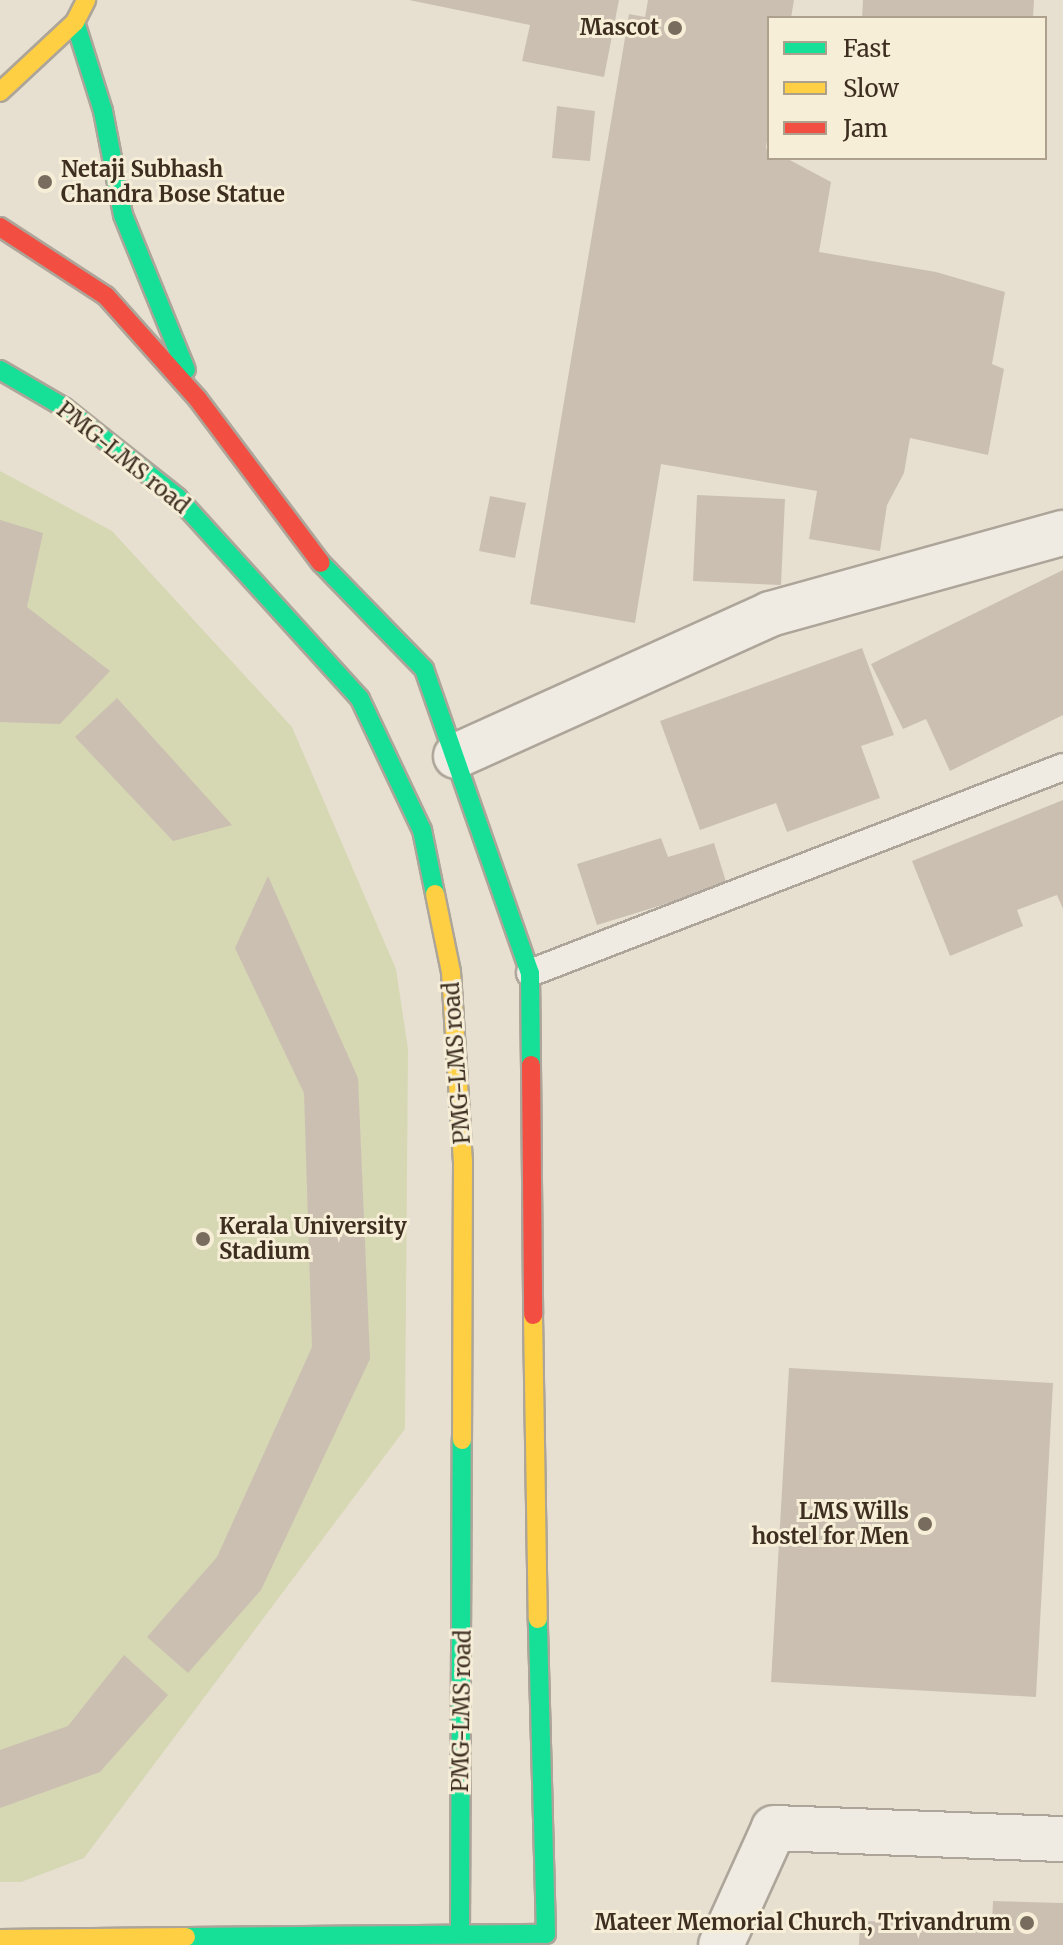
<!DOCTYPE html>
<html>
<head>
<meta charset="utf-8">
<style>
  body { margin:0 }
  #map { position:relative; width:1063px; height:1945px; overflow:hidden; background:#e7e0d1; font-family:Merriweather,serif }
  div>[style] { position:absolute }
  .green>* { inset:0; background:#d6d7b3 }
  .building>* { inset:0; background:#cbbfb2 }
  .roads { filter:drop-shadow(2px 0 #ada599) drop-shadow(-2px 0 #ada599) drop-shadow(0 2px #ada599) drop-shadow(0 -2px #ada599) }
  .lane>* { height:26px; margin:-13px; padding:0 13px; transform-origin:13px; border-radius:13px; background:#efebe3 }
  .street>* { height:44px; margin:-22px; padding:0 22px; transform-origin:22px; border-radius:22px; background:#efebe3 }
  .fast>* { height:18px; margin:-9px; padding:0 9px; transform-origin:9px; border-radius:9px; background:#16e098 }
  .slow>* { height:18px; margin:-9px; padding:0 9px; transform-origin:9px; border-radius:9px; background:#ffcf43 }
  .jam>* { height:18px; margin:-9px; padding:0 9px; transform-origin:9px; border-radius:9px; background:#f24e42 }
  .dots>* { width:22px; height:22px; translate:-50% -50%; box-sizing:border-box; border:4px solid #f7eed8; border-radius:50% }
  span { translate:-50% -50%; white-space:nowrap; text-align:center; line-height:1.15; -webkit-text-stroke:6px #f7eed8; paint-order:stroke }
  .poi-label { font-size:22px; color:#3d2e20; font-weight:700 }
  .right { translate:-100% -50%; text-align:right }
  .left { translate:0 -50%; text-align:left }
  .street-label { font-size:22px; color:#3d2e20 }
  .legend { position:absolute; left:767px; top:16px; width:280px; height:144px; box-sizing:border-box; background:#f7eed8; border:2px solid #ada18e; margin:0; padding:10px 14px; list-style:none; font-size:24px; color:#3d2e20 }
  .legend li { display:flex; align-items:center; gap:16px; height:40px }
  .legend b { width:40px; border:2px solid #ada18e }
</style>
</head>
<body>
<div id="map">
  <div class="green">
    <div style="clip-path:polygon(0 471px,112px 531px,292px 727px,396px 969px,408px 1049px,405px 1429px,84px 1858px,21px 1882px,0 1882px)"></div>
  </div>
  <div class="building">
    <div style="clip-path:polygon(409px 0,619px 0,604px 77px,522px 61px,530px 25px)"></div>
    <div style="clip-path:polygon(648px 0,794px 0,791px 18px,769px 18px,769px 130px,766px 147px,769px 158px,786px 158px,831px 182px,819px 252px,936px 272px,1005px 292px,992px 364px,1004px 369px,988px 455px,910px 438px,904px 473px,887px 505px,880px 551px,809px 539px,817px 491px,661px 464px,635px 623px,530px 604px,629px 14px,645px 17px)"></div>
    <div style="clip-path:polygon(863px 0,1034px 0,1033px 18px,862px 18px)"></div>
    <div style="clip-path:polygon(557px 106px,595px 111px,590px 161px,552px 158px)"></div>
    <div style="clip-path:polygon(697px 495px,785px 499px,781px 585px,693px 581px)"></div>
    <div style="clip-path:polygon(490px 496px,526px 503px,515px 558px,479px 551px)"></div>
    <div style="clip-path:polygon(0 520px,43px 533px,27px 607px,110px 671px,60px 724px,0 722px)"></div>
    <div style="clip-path:polygon(1063px 570px,1063px 715px,950px 771px,926px 719px,903px 729px,871px 664px)"></div>
    <div style="clip-path:polygon(862px 648px,894px 735px,861px 746px,880px 798px,787px 832px,776px 803px,700px 830px,660px 721px)"></div>
    <div style="clip-path:polygon(117px 698px,232px 825px,173px 841px,75px 737px)"></div>
    <div style="clip-path:polygon(1063px 800px,1063px 909px,1057px 895px,1017px 910px,1023px 926px,950px 956px,912px 861px)"></div>
    <div style="clip-path:polygon(661px 838px,668px 857px,714px 843px,727px 885px,597px 925px,577px 864px)"></div>
    <div style="clip-path:polygon(268px 876px,358px 1078px,370px 1359px,261px 1590px,188px 1673px,147px 1637px,217px 1557px,312px 1347px,304px 1093px,235px 948px)"></div>
    <div style="clip-path:polygon(789px 1368px,1053px 1383px,1036px 1697px,771px 1682px)"></div>
    <div style="clip-path:polygon(124px 1655px,168px 1695px,100px 1772px,0 1808px,0 1750px,68px 1726px)"></div>
    <div style="clip-path:polygon(993px 1901px,1063px 1903px,1063px 1945px,859px 1945px,860px 1921px,992px 1924px)"></div>
  </div>
  <div class="roads">
    <div class="lane">
      <div style="left:530px;top:973px;width:571px;rotate:-21.13deg"></div>
    </div>
    <div class="street">
      <div style="left:456px;top:756px;width:345px;rotate:-24.3deg"></div>
      <div style="left:770px;top:614px;width:304px;rotate:-15.5deg"></div>
      <div style="left:721px;top:1945px;width:128px;rotate:-65.6deg"></div>
      <div style="left:774px;top:1828px;width:289px;rotate:2.2deg"></div>
    </div>
    <div class="fast">
      <div style="left:75px;top:22px;width:93px;rotate:72.5deg"></div>
      <div style="left:103px;top:111px;width:106px;rotate:79.1deg"></div>
      <div style="left:123px;top:215px;width:167px;rotate:67.9deg"></div>
      <div style="left:0;top:370px;width:75px;rotate:30.3deg"></div>
      <div style="left:65px;top:408px;width:144px;rotate:38.5deg"></div>
      <div style="left:178px;top:498px;width:271px;rotate:47.8deg"></div>
      <div style="left:360px;top:699px;width:145px;rotate:64.7deg"></div>
      <div style="left:422px;top:830px;width:65px;rotate:78.5deg"></div>
      <div style="left:321px;top:563px;width:148px;rotate:45.8deg"></div>
      <div style="left:424px;top:669px;width:322px;rotate:70.8deg"></div>
      <div style="left:530px;top:973px;width:92px;rotate:89.4deg"></div>
      <div style="left:460px;top:1934px;width:494px;rotate:-89.8deg"></div>
      <div style="left:186px;top:1937px;width:360px;rotate:-0.5deg"></div>
      <div style="left:546px;top:1934px;width:315px;rotate:-91.5deg"></div>
    </div>
    <div class="slow">
      <div style="left:0;top:92px;width:103px;rotate:-43deg"></div>
      <div style="left:75px;top:22px;width:25px;rotate:-63deg"></div>
      <div style="left:435px;top:894px;width:80px;rotate:78.4deg"></div>
      <div style="left:451px;top:972px;width:189px;rotate:86.4deg"></div>
      <div style="left:463px;top:1161px;width:279px;rotate:90.2deg"></div>
      <div style="left:533px;top:1315px;width:304px;rotate:89.1deg"></div>
      <div style="left:0;top:1939px;width:186px;rotate:-0.6deg"></div>
    </div>
    <div class="jam">
      <div style="left:0;top:227px;width:126px;rotate:33.1deg"></div>
      <div style="left:106px;top:296px;width:137px;rotate:48.3deg"></div>
      <div style="left:197px;top:398px;width:206px;rotate:53.1deg"></div>
      <div style="left:531px;top:1065px;width:250px;rotate:89.5deg"></div>
    </div>
  </div>
  <div class="dots">
    <div style="left:675px;top:28px;background:#786c5e"></div>
    <div style="left:45px;top:182px;background:#786c5e"></div>
    <div style="left:203px;top:1239px;background:#786c5e"></div>
    <div style="left:925px;top:1524px;background:#786c5e"></div>
    <div style="left:1027px;top:1923px;background:#786c5e"></div>
  </div>
  <div class="poi-label">
    <span class="right" style="left:659px;top:28px">Mascot</span>
    <span class="left" style="left:61px;top:182px">Netaji Subhash<br>Chandra Bose Statue</span>
    <span class="left" style="left:219px;top:1239px">Kerala University<br>Stadium</span>
    <span class="right" style="left:909px;top:1524px">LMS Wills<br>hostel for Men</span>
    <span class="right" style="left:1011px;top:1923px">Mateer Memorial Church, Trivandrum</span>
  </div>
  <div class="street-label">
    <span style="left:123px;top:458px;rotate:39deg">PMG-LMS road</span>
    <span style="left:457px;top:1063px;rotate:-94deg">PMG-LMS road</span>
    <span style="left:462px;top:1711px;rotate:-89deg">PMG-LMS road</span>
  </div>
  <ul class="legend">
  <li><b style="height:10px;background:#16e098"></b>Fast</li>
  <li><b style="height:10px;background:#ffcf43"></b>Slow</li>
  <li><b style="height:10px;background:#f24e42"></b>Jam</li>
  </ul>
</div>
</body>
</html>
